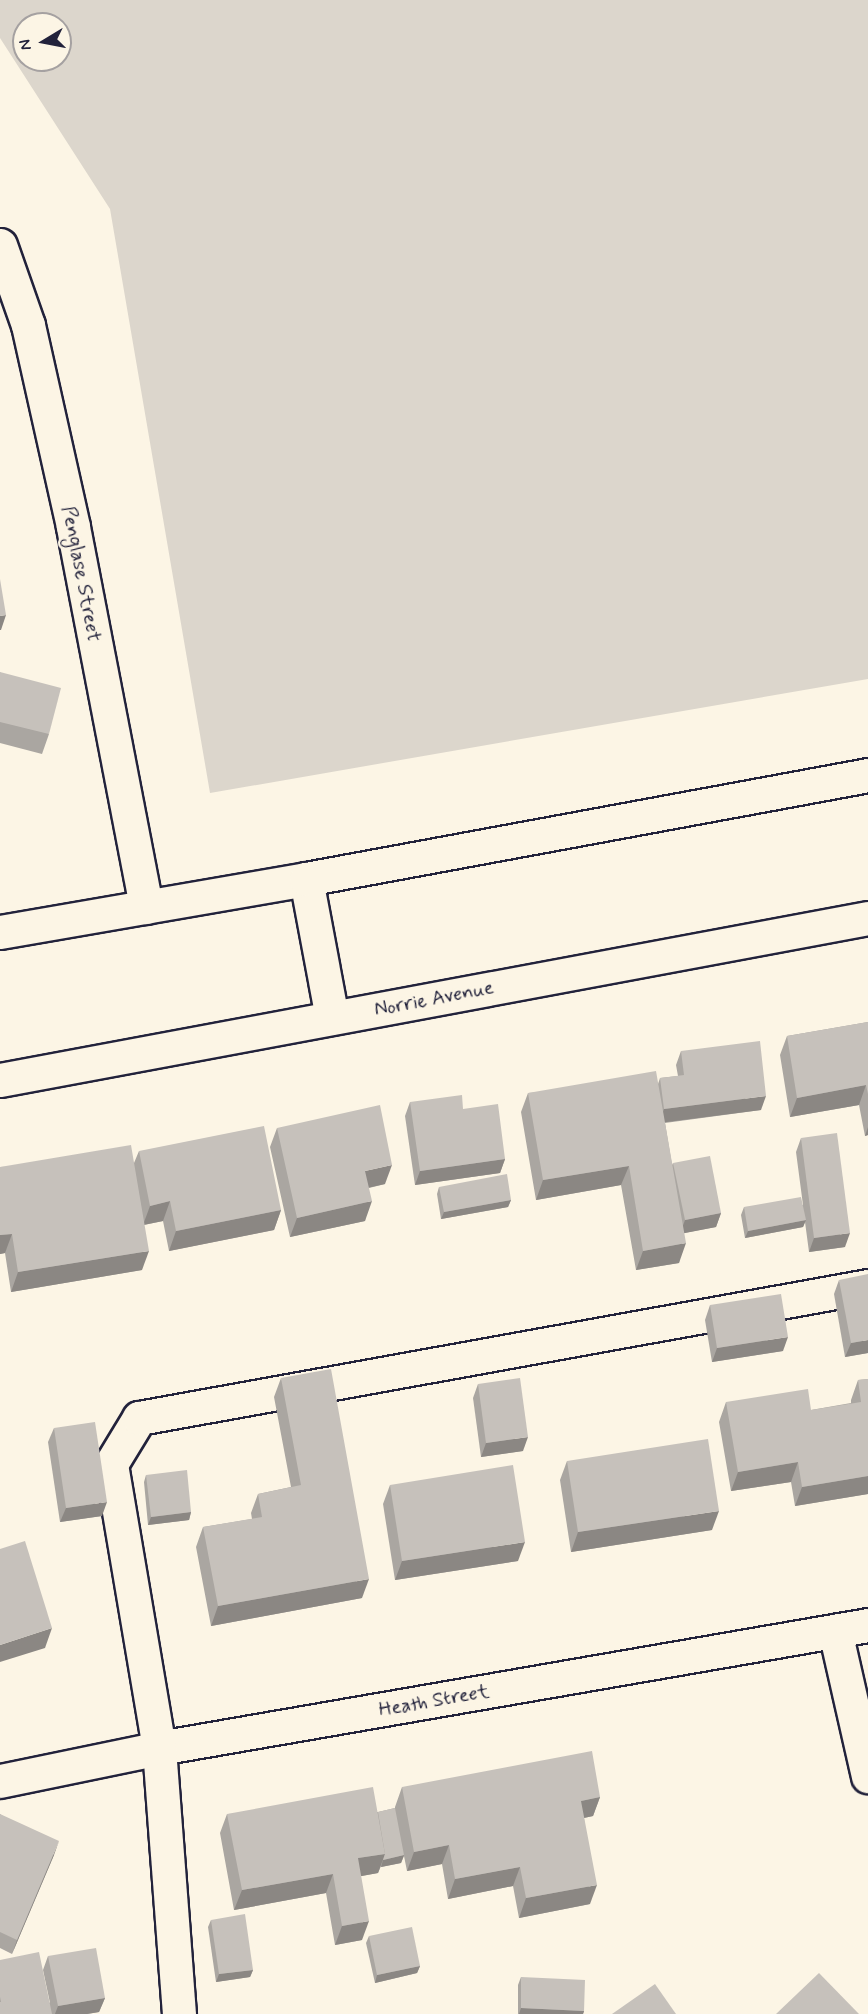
<!DOCTYPE html>
<html>
<head>
<meta charset="utf-8">
<style>
  body { margin:0 }
  #map { position:relative; width:868px; height:2014px; overflow:hidden; background:#fcf5e5; font-family:Mynerve,sans-serif }
  div>[style] { position:absolute }
  .green>* { inset:0; background:#dcd6cc }
  .roads { filter:drop-shadow(2px 0 #22223b) drop-shadow(-2px 0 #22223b) drop-shadow(0 2px #22223b) drop-shadow(0 -2px #22223b) }
  .minor>* { height:33px; margin:-16.5px; padding:0 16.5px; transform-origin:16.5px; border-radius:16.5px; background:#fcf5e5 }
  .major>* { height:33px; margin:-16.5px; padding:0 16.5px; transform-origin:16.5px; border-radius:16.5px; background:#fcf5e5 }
  .wall>* { inset:0; background:#aaa6a1 }
  .shaded-wall>* { inset:0; background:#8b8783 }
  .building>* { inset:0; background:#c6c1bb }
  span { translate:-50% -50%; white-space:nowrap; text-align:center; line-height:1.15; -webkit-text-stroke:5px #fcf5e5; paint-order:stroke }
  .street-label { font-size:20px; color:#22223b }
  .north { position:absolute; left:12px; top:12px; width:60px; height:60px; box-sizing:border-box; background:#fcf5e5; border:2px solid #a5a1a1; border-radius:50%; rotate:260deg; font-size:16px; font-weight:700; line-height:24px; text-align:center; color:#22223b }
  .north::after { content:''; display:block; margin:auto; width:21px; height:27px; background:#22223b; clip-path:polygon(50% 0,100% 100%,50% 72%,0 100%) }
</style>
</head>
<body>
<div id="map">
  <div class="green">
    <div style="clip-path:polygon(evenodd,0 0,868px 0,868px 679px,210px 793px,110px 209px,0 38px,0 0,24px 24px,60px 24px,60px 60px,24px 60px,24px 24px)"></div>
  </div>
  <div class="roads">
    <div class="minor">
      <div style="left:0;top:245px;width:85px;rotate:70.7deg"></div>
      <div style="left:28px;top:325px;width:207px;rotate:77.4deg"></div>
      <div style="left:73px;top:527px;width:387px;rotate:79.1deg"></div>
      <div style="left:835px;top:1631px;width:149px;rotate:77.2deg"></div>
      <div style="left:0;top:1781px;width:162px;rotate:-11.7deg"></div>
      <div style="left:159px;top:1748px;width:720px;rotate:-9.84deg"></div>
      <div style="left:179px;top:2014px;width:267px;rotate:-94.3deg"></div>
      <div style="left:159px;top:1748px;width:288px;rotate:-99.6deg"></div>
      <div style="left:111px;top:1464px;width:54px;rotate:-58.7deg"></div>
      <div style="left:139px;top:1418px;width:741px;rotate:-10.26deg"></div>
    </div>
    <div class="major">
      <div style="left:306px;top:879px;width:141px;rotate:79.4deg"></div>
      <div style="left:0;top:932px;width:311px;rotate:-9.8deg"></div>
      <div style="left:306px;top:879px;width:572px;rotate:-10.48deg"></div>
      <div style="left:0;top:1080px;width:883px;rotate:-10.57deg"></div>
    </div>
  </div>
  <div class="wall">
    <div style="clip-path:polygon(0 672px,49px 734px,42px 754px,0 743px)"></div>
    <div style="clip-path:polygon(868px 1022px,868px 1135px,865px 1136px,859px 1105px,790px 1117px,780px 1055px,787px 1036px)"></div>
    <div style="clip-path:polygon(681px 1051px,761px 1110px,665px 1123px,672px 1165px,673px 1163px,721px 1213px,716px 1227px,684px 1233px,679px 1263px,636px 1270px,621px 1185px,536px 1200px,521px 1112px,528px 1093px,658px 1084px,660px 1078px,678px 1076px,676px 1065px)"></div>
    <div style="clip-path:polygon(410px 1102px,463px 1109px,505px 1159px,500px 1173px,415px 1185px,405px 1116px)"></div>
    <div style="clip-path:polygon(277px 1128px,385px 1184px,369px 1188px,365px 1221px,290px 1237px,270px 1147px)"></div>
    <div style="clip-path:polygon(801px 1138px,845px 1247px,809px 1252px,805px 1222px,803px 1227px,745px 1238px,741px 1215px,744px 1207px,803px 1205px,796px 1152px)"></div>
    <div style="clip-path:polygon(139px 1151px,281px 1210px,274px 1230px,169px 1251px,163px 1221px,144px 1225px,142px 1270px,11px 1292px,5px 1253px,0 1254px,0 1167px,134px 1163px)"></div>
    <div style="clip-path:polygon(439px 1187px,511px 1200px,508px 1207px,441px 1219px,437px 1194px)"></div>
    <div style="clip-path:polygon(839px 1280px,868px 1353px,845px 1357px,834px 1294px)"></div>
    <div style="clip-path:polygon(710px 1305px,783px 1351px,712px 1362px,705px 1320px)"></div>
    <div style="clip-path:polygon(281px 1378px,362px 1598px,211px 1626px,196px 1547px,203px 1527px,252px 1519px,251px 1513px,258px 1494px,291px 1487px,274px 1397px)"></div>
    <div style="clip-path:polygon(868px 1379px,868px 1494px,795px 1506px,791px 1482px,731px 1491px,719px 1422px,726px 1402px,811px 1410px,851px 1403px,851px 1400px,858px 1380px)"></div>
    <div style="clip-path:polygon(478px 1384px,523px 1451px,481px 1457px,473px 1398px)"></div>
    <div style="clip-path:polygon(54px 1428px,102px 1516px,60px 1522px,48px 1442px)"></div>
    <div style="clip-path:polygon(567px 1461px,712px 1530px,571px 1552px,560px 1480px)"></div>
    <div style="clip-path:polygon(146px 1475px,191px 1512px,189px 1520px,148px 1525px,144px 1482px)"></div>
    <div style="clip-path:polygon(390px 1485px,518px 1561px,395px 1580px,383px 1504px)"></div>
    <div style="clip-path:polygon(402px 1787px,600px 1797px,593px 1816px,584px 1818px,590px 1904px,519px 1918px,513px 1886px,448px 1899px,442px 1864px,407px 1871px,404px 1856px,401px 1863px,381px 1867px,381px 1866px,378px 1873px,361px 1876px,362px 1940px,335px 1945px,326px 1893px,234px 1910px,220px 1833px,227px 1814px,378px 1812px,395px 1808px,395px 1807px)"></div>
    <div style="clip-path:polygon(0 1814px,54px 1855px,12px 1954px,0 1948px)"></div>
    <div style="clip-path:polygon(211px 1920px,253px 1970px,250px 1977px,216px 1982px,208px 1927px)"></div>
    <div style="clip-path:polygon(369px 1936px,420px 1966px,417px 1973px,375px 1983px,366px 1943px)"></div>
    <div style="clip-path:polygon(48px 1956px,105px 1998px,99px 2012px,87px 2014px,0 2014px,0 1960px,50px 2003px,43px 1970px)"></div>
    <div style="clip-path:polygon(521px 1977px,584px 2011px,583px 2014px,518px 2014px,518px 1985px)"></div>
  </div>
  <div class="shaded-wall">
    <div style="clip-path:polygon(6px 615px,1px 630px,0 630px,0 616px)"></div>
    <div style="clip-path:polygon(866px 1085px,859px 1105px,790px 1117px,797px 1098px)"></div>
    <div style="clip-path:polygon(766px 1096px,761px 1110px,659px 1123px,664px 1109px)"></div>
    <div style="clip-path:polygon(868px 1127px,868px 1135px,865px 1136px)"></div>
    <div style="clip-path:polygon(505px 1159px,500px 1173px,415px 1185px,420px 1171px)"></div>
    <div style="clip-path:polygon(392px 1165px,385px 1184px,358px 1190px,365px 1171px)"></div>
    <div style="clip-path:polygon(629px 1166px,621px 1185px,536px 1200px,543px 1180px)"></div>
    <div style="clip-path:polygon(511px 1200px,508px 1207px,441px 1219px,444px 1212px)"></div>
    <div style="clip-path:polygon(170px 1201px,163px 1221px,143px 1225px,150px 1206px)"></div>
    <div style="clip-path:polygon(372px 1201px,365px 1221px,290px 1237px,297px 1218px)"></div>
    <div style="clip-path:polygon(281px 1210px,274px 1230px,169px 1251px,176px 1231px)"></div>
    <div style="clip-path:polygon(721px 1213px,716px 1227px,680px 1234px,685px 1220px)"></div>
    <div style="clip-path:polygon(806px 1220px,803px 1227px,745px 1238px,748px 1231px)"></div>
    <div style="clip-path:polygon(850px 1233px,845px 1247px,809px 1252px,814px 1238px)"></div>
    <div style="clip-path:polygon(12px 1234px,5px 1253px,0 1254px,0 1235px)"></div>
    <div style="clip-path:polygon(686px 1243px,679px 1263px,636px 1270px,643px 1251px)"></div>
    <div style="clip-path:polygon(149px 1251px,142px 1270px,11px 1292px,18px 1272px)"></div>
    <div style="clip-path:polygon(788px 1337px,783px 1351px,712px 1362px,717px 1348px)"></div>
    <div style="clip-path:polygon(868px 1340px,868px 1353px,845px 1357px,851px 1343px)"></div>
    <div style="clip-path:polygon(528px 1437px,523px 1451px,481px 1457px,486px 1443px)"></div>
    <div style="clip-path:polygon(798px 1462px,791px 1482px,731px 1491px,738px 1472px)"></div>
    <div style="clip-path:polygon(868px 1476px,868px 1494px,795px 1506px,802px 1487px)"></div>
    <div style="clip-path:polygon(107px 1502px,102px 1516px,60px 1522px,66px 1508px)"></div>
    <div style="clip-path:polygon(719px 1511px,712px 1530px,571px 1552px,578px 1532px)"></div>
    <div style="clip-path:polygon(191px 1512px,189px 1520px,148px 1525px,151px 1517px)"></div>
    <div style="clip-path:polygon(525px 1542px,518px 1561px,395px 1580px,402px 1561px)"></div>
    <div style="clip-path:polygon(369px 1579px,362px 1598px,211px 1626px,218px 1606px)"></div>
    <div style="clip-path:polygon(52px 1628px,45px 1648px,0 1662px,0 1645px)"></div>
    <div style="clip-path:polygon(600px 1797px,593px 1816px,574px 1820px,581px 1801px)"></div>
    <div style="clip-path:polygon(59px 1841px,54px 1855px,12px 1954px,17px 1940px)"></div>
    <div style="clip-path:polygon(449px 1845px,442px 1864px,407px 1871px,414px 1852px)"></div>
    <div style="clip-path:polygon(385px 1854px,378px 1873px,351px 1878px,358px 1858px)"></div>
    <div style="clip-path:polygon(404px 1855px,401px 1863px,381px 1867px,383px 1860px)"></div>
    <div style="clip-path:polygon(520px 1867px,513px 1886px,448px 1899px,455px 1879px)"></div>
    <div style="clip-path:polygon(333px 1874px,326px 1893px,234px 1910px,242px 1890px)"></div>
    <div style="clip-path:polygon(597px 1885px,590px 1904px,519px 1918px,526px 1898px)"></div>
    <div style="clip-path:polygon(369px 1921px,362px 1940px,335px 1945px,342px 1926px)"></div>
    <div style="clip-path:polygon(420px 1966px,417px 1973px,375px 1983px,377px 1975px)"></div>
    <div style="clip-path:polygon(253px 1970px,250px 1977px,216px 1982px,219px 1974px)"></div>
    <div style="clip-path:polygon(105px 1998px,99px 2012px,87px 2014px,55px 2014px,58px 2006px)"></div>
    <div style="clip-path:polygon(521px 2008px,584px 2011px,583px 2014px,519px 2014px)"></div>
  </div>
  <div class="building">
    <div style="clip-path:polygon(0 579px,6px 615px,0 616px)"></div>
    <div style="clip-path:polygon(0 672px,61px 688px,49px 734px,0 722px)"></div>
    <div style="clip-path:polygon(868px 1022px,868px 1094px,866px 1085px,797px 1098px,787px 1036px)"></div>
    <div style="clip-path:polygon(760px 1041px,766px 1096px,664px 1109px,660px 1078px,684px 1075px,681px 1051px)"></div>
    <div style="clip-path:polygon(656px 1071px,686px 1243px,643px 1251px,629px 1166px,543px 1180px,528px 1093px)"></div>
    <div style="clip-path:polygon(462px 1095px,463px 1109px,498px 1104px,505px 1159px,420px 1171px,410px 1102px)"></div>
    <div style="clip-path:polygon(380px 1105px,392px 1165px,365px 1171px,372px 1201px,297px 1218px,277px 1128px)"></div>
    <div style="clip-path:polygon(264px 1126px,281px 1210px,176px 1231px,170px 1201px,150px 1206px,139px 1151px)"></div>
    <div style="clip-path:polygon(837px 1133px,850px 1233px,814px 1238px,801px 1138px)"></div>
    <div style="clip-path:polygon(131px 1145px,149px 1251px,18px 1272px,12px 1234px,0 1235px,0 1167px)"></div>
    <div style="clip-path:polygon(710px 1156px,721px 1213px,685px 1220px,673px 1163px)"></div>
    <div style="clip-path:polygon(507px 1174px,511px 1200px,444px 1212px,439px 1187px)"></div>
    <div style="clip-path:polygon(801px 1197px,806px 1220px,748px 1231px,744px 1207px)"></div>
    <div style="clip-path:polygon(868px 1274px,868px 1340px,851px 1343px,839px 1280px)"></div>
    <div style="clip-path:polygon(781px 1294px,788px 1337px,717px 1348px,710px 1305px)"></div>
    <div style="clip-path:polygon(331px 1369px,369px 1579px,218px 1606px,203px 1527px,262px 1517px,258px 1494px,301px 1485px,281px 1378px)"></div>
    <div style="clip-path:polygon(520px 1378px,528px 1437px,486px 1443px,478px 1384px)"></div>
    <div style="clip-path:polygon(868px 1379px,868px 1476px,802px 1487px,798px 1462px,738px 1472px,726px 1402px,808px 1389px,811px 1410px,861px 1402px,858px 1380px)"></div>
    <div style="clip-path:polygon(95px 1422px,107px 1502px,66px 1508px,54px 1428px)"></div>
    <div style="clip-path:polygon(708px 1439px,719px 1511px,578px 1532px,567px 1461px)"></div>
    <div style="clip-path:polygon(513px 1465px,525px 1542px,402px 1561px,390px 1485px)"></div>
    <div style="clip-path:polygon(187px 1470px,191px 1512px,151px 1517px,146px 1475px)"></div>
    <div style="clip-path:polygon(25px 1541px,52px 1628px,0 1645px,0 1549px)"></div>
    <div style="clip-path:polygon(592px 1751px,600px 1797px,581px 1801px,597px 1885px,526px 1898px,520px 1867px,455px 1879px,449px 1845px,414px 1852px,402px 1787px)"></div>
    <div style="clip-path:polygon(373px 1787px,385px 1854px,358px 1858px,369px 1921px,342px 1926px,333px 1874px,242px 1890px,227px 1814px)"></div>
    <div style="clip-path:polygon(395px 1808px,404px 1855px,383px 1860px,385px 1854px,378px 1812px)"></div>
    <div style="clip-path:polygon(0 1814px,59px 1841px,17px 1940px,0 1932px)"></div>
    <div style="clip-path:polygon(245px 1914px,253px 1970px,219px 1974px,211px 1920px)"></div>
    <div style="clip-path:polygon(412px 1927px,420px 1966px,377px 1975px,369px 1936px)"></div>
    <div style="clip-path:polygon(96px 1948px,105px 1998px,58px 2006px,48px 1956px)"></div>
    <div style="clip-path:polygon(39px 1952px,52px 2014px,0 2014px,0 2002px,1px 2002px,0 1997px,0 1960px)"></div>
    <div style="clip-path:polygon(819px 1973px,859px 2014px,776px 2014px)"></div>
    <div style="clip-path:polygon(521px 1977px,585px 1980px,584px 2011px,521px 2008px)"></div>
    <div style="clip-path:polygon(655px 1984px,676px 2014px,612px 2014px)"></div>
  </div>
  <div class="street-label">
    <span style="left:81px;top:574px;rotate:79deg">Penglase Street</span>
    <span style="left:434px;top:999px;rotate:-11deg">Norrie Avenue</span>
    <span style="left:434px;top:1701px;rotate:-10deg">Heath Street</span>
  </div>
  <div class="north">N</div>
</div>
</body>
</html>
